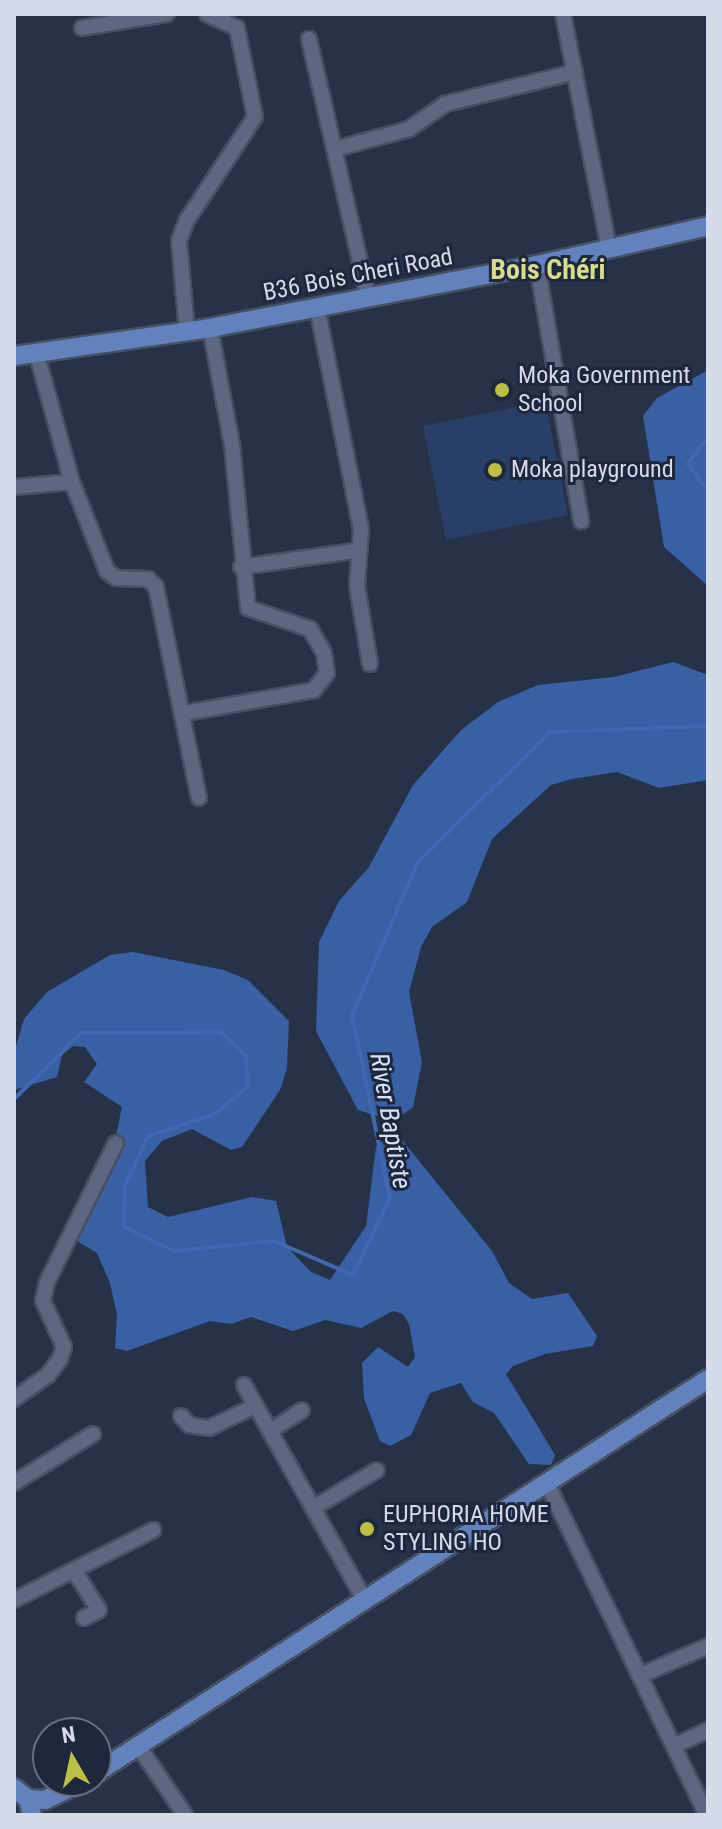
<!DOCTYPE html>
<html>
<head>
<meta charset="utf-8">
<style>
  body { margin:0 }
  #map { position:relative; width:722px; height:1829px; overflow:hidden; background:#263247; font-family:"Roboto Condensed",sans-serif }
  div>[style] { position:absolute }
  .green>* { inset:0; background:#293f68 }
  .forest>* { inset:0; background:#395fa5 }
  .stream>* { height:4px; margin:-2px; padding:0 2px; transform-origin:2px; border-radius:2px; background:#4168af }
  .roads { filter:drop-shadow(2px 0 #465062) drop-shadow(-2px 0 #465062) drop-shadow(0 2px #465062) drop-shadow(0 -2px #465062) }
  .minor>* { height:14px; margin:-7px; padding:0 7px; transform-origin:7px; border-radius:7px; background:#5b6880 }
  .major>* { height:18px; margin:-9px; padding:0 9px; transform-origin:9px; border-radius:9px; background:#6282bd }
  .dots>* { width:22px; height:22px; translate:-50% -50%; box-sizing:border-box; border:4px solid #1d283d; border-radius:50% }
  span { translate:-50% -50%; white-space:nowrap; text-align:center; line-height:1.15; -webkit-text-stroke:6px #1d283d; paint-order:stroke }
  .street-label { font-size:24px; color:#d4dcea }
  .poi-label { font-size:24px; color:#d4dcea }
  .left { translate:0 -50%; text-align:left }
  .water-label { font-size:26px; color:#d7e3f6; font-style:italic }
  .quarter-label { font-size:28px; color:#d7dc8e; font-weight:700 }
  .frame { position:absolute; inset:0; border:16px solid #d4dcea; pointer-events:none }
  .north { position:absolute; left:32px; top:1717px; width:80px; height:80px; box-sizing:border-box; background:#1d283d; border:2px solid #667082; border-radius:50%; rotate:351deg; font-size:22px; font-weight:700; line-height:32px; text-align:center; color:#d4dcea }
  .north::after { content:''; display:block; margin:auto; width:28px; height:36px; background:#bbc044; clip-path:polygon(50% 0,100% 100%,50% 72%,0 100%) }
</style>
</head>
<body>
<div id="map">
  <div class="green">
    <div style="clip-path:polygon(545px 401px,568px 515px,446px 540px,423px 426px)"></div>
  </div>
  <div class="forest">
    <div style="clip-path:polygon(708px 370px,708px 586px,664px 547px,643px 416px,657px 398px)"></div>
    <div style="clip-path:polygon(673px 662px,708px 675px,708px 780px,659px 788px,617px 772px,572px 779px,551px 785px,492px 839px,467px 902px,432px 927px,421px 947px,409px 992px,422px 1062px,413px 1107px,394px 1121px,358px 1110px,316px 1031px,319px 942px,339px 901px,369px 867px,413px 785px,461px 730px,498px 702px,538px 685px,614px 677px)"></div>
    <div style="clip-path:polygon(133px 952px,224px 970px,248px 980px,289px 1021px,287px 1068px,280px 1090px,242px 1147px,231px 1150px,192px 1129px,162px 1141px,145px 1161px,148px 1207px,168px 1217px,252px 1197px,276px 1201px,287px 1247px,311px 1272px,330px 1280px,366px 1226px,376px 1147px,394px 1130px,492px 1251px,509px 1283px,532px 1299px,568px 1293px,597px 1336px,593px 1346px,545px 1354px,513px 1366px,506px 1374px,555px 1455px,551px 1465px,529px 1464px,494px 1413px,473px 1402px,461px 1383px,430px 1393px,411px 1435px,390px 1446px,380px 1441px,364px 1398px,362px 1363px,378px 1347px,408px 1367px,415px 1357px,409px 1324px,403px 1314px,393px 1311px,361px 1328px,325px 1320px,293px 1331px,251px 1317px,231px 1324px,210px 1321px,127px 1351px,115px 1348px,117px 1315px,110px 1283px,97px 1253px,70px 1237px,115px 1141px,122px 1107px,84px 1082px,97px 1064px,85px 1047px,73px 1046px,62px 1055px,57px 1077px,14px 1090px,14px 1053px,24px 1019px,47px 992px,110px 955px)"></div>
  </div>
  <div class="stream">
    <div style="left:708px;top:437px;width:34px;rotate:127deg"></div>
    <div style="left:688px;top:464px;width:34px;rotate:53deg"></div>
    <div style="left:14px;top:1099px;width:94px;rotate:-44.6deg"></div>
    <div style="left:81px;top:1033px;width:140px;rotate:-0.4deg"></div>
    <div style="left:221px;top:1032px;width:34px;rotate:43deg"></div>
    <div style="left:246px;top:1055px;width:32px;rotate:88deg"></div>
    <div style="left:247px;top:1087px;width:42px;rotate:139.8deg"></div>
    <div style="left:215px;top:1114px;width:71px;rotate:161.8deg"></div>
    <div style="left:148px;top:1136px;width:55px;rotate:114.7deg"></div>
    <div style="left:125px;top:1186px;width:41px;rotate:91.4deg"></div>
    <div style="left:124px;top:1227px;width:55px;rotate:25.6deg"></div>
    <div style="left:174px;top:1251px;width:100px;rotate:-5.7deg"></div>
    <div style="left:274px;top:1241px;width:86px;rotate:23.3deg"></div>
    <div style="left:353px;top:1275px;width:85px;rotate:-64.3deg"></div>
    <div style="left:390px;top:1198px;width:187px;rotate:-101.7deg"></div>
    <div style="left:352px;top:1015px;width:165px;rotate:-66.8deg"></div>
    <div style="left:417px;top:863px;width:187px;rotate:-44.6deg"></div>
    <div style="left:550px;top:732px;width:158px;rotate:-2.2deg"></div>
  </div>
  <div class="roads">
    <div class="minor">
      <div style="left:563px;top:14px;width:239px;rotate:78.9deg"></div>
      <div style="left:82px;top:28px;width:86px;rotate:-9.4deg"></div>
      <div style="left:309px;top:39px;width:265px;rotate:77.1deg"></div>
      <div style="left:335px;top:149px;width:77px;rotate:-15.1deg"></div>
      <div style="left:409px;top:129px;width:44px;rotate:-34.8deg"></div>
      <div style="left:445px;top:104px;width:134px;rotate:-13.8deg"></div>
      <div style="left:537px;top:265px;width:260px;rotate:80.2deg"></div>
      <div style="left:317px;top:307px;width:226px;rotate:78.8deg"></div>
      <div style="left:361px;top:529px;width:57px;rotate:94deg"></div>
      <div style="left:357px;top:586px;width:79px;rotate:80.5deg"></div>
      <div style="left:187px;top:332px;width:92px;rotate:-95deg"></div>
      <div style="left:179px;top:240px;width:22px;rotate:-68deg"></div>
      <div style="left:187px;top:220px;width:123px;rotate:-56.6deg"></div>
      <div style="left:255px;top:117px;width:91px;rotate:-101.4deg"></div>
      <div style="left:237px;top:28px;width:33px;rotate:-155deg"></div>
      <div style="left:37px;top:355px;width:132px;rotate:74.6deg"></div>
      <div style="left:72px;top:482px;width:96px;rotate:68.5deg"></div>
      <div style="left:107px;top:571px;width:11px;rotate:38deg"></div>
      <div style="left:116px;top:578px;width:32px;rotate:2deg"></div>
      <div style="left:148px;top:579px;width:11px;rotate:45deg"></div>
      <div style="left:156px;top:587px;width:215px;rotate:78.5deg"></div>
      <div style="left:14px;top:487px;width:58px;rotate:-4.9deg"></div>
      <div style="left:241px;top:567px;width:120px;rotate:-8.1deg"></div>
      <div style="left:185px;top:713px;width:131px;rotate:-10.1deg"></div>
      <div style="left:314px;top:690px;width:21px;rotate:-53deg"></div>
      <div style="left:327px;top:673px;width:20px;rotate:-99deg"></div>
      <div style="left:324px;top:653px;width:28px;rotate:-120deg"></div>
      <div style="left:310px;top:629px;width:65px;rotate:-161.3deg"></div>
      <div style="left:248px;top:608px;width:164px;rotate:-95.6deg"></div>
      <div style="left:232px;top:445px;width:119px;rotate:-100.6deg"></div>
      <div style="left:244px;top:1385px;width:248px;rotate:60.7deg"></div>
      <div style="left:14px;top:1399px;width:42px;rotate:-35.2deg"></div>
      <div style="left:48px;top:1375px;width:20px;rotate:-53deg"></div>
      <div style="left:60px;top:1359px;width:13px;rotate:-72deg"></div>
      <div style="left:64px;top:1347px;width:51px;rotate:-114.5deg"></div>
      <div style="left:43px;top:1301px;width:19px;rotate:-78deg"></div>
      <div style="left:47px;top:1282px;width:155px;rotate:-63.6deg"></div>
      <div style="left:181px;top:1416px;width:12px;rotate:48deg"></div>
      <div style="left:189px;top:1425px;width:20px;rotate:9deg"></div>
      <div style="left:209px;top:1428px;width:51px;rotate:-25.6deg"></div>
      <div style="left:270px;top:1431px;width:38px;rotate:-33deg"></div>
      <div style="left:546px;top:1481px;width:371px;rotate:64.3deg"></div>
      <div style="left:14px;top:1483px;width:93px;rotate:-31.8deg"></div>
      <div style="left:313px;top:1508px;width:74px;rotate:-30.7deg"></div>
      <div style="left:75px;top:1572px;width:45px;rotate:57.7deg"></div>
      <div style="left:99px;top:1610px;width:17px;rotate:152deg"></div>
      <div style="left:14px;top:1600px;width:156px;rotate:-26.7deg"></div>
      <div style="left:641px;top:1675px;width:73px;rotate:-23.4deg"></div>
      <div style="left:676px;top:1745px;width:35px;rotate:-25deg"></div>
      <div style="left:139px;top:1747px;width:82px;rotate:55.9deg"></div>
    </div>
    <div class="major">
      <div style="left:14px;top:356px;width:198px;rotate:-8.1deg"></div>
      <div style="left:210px;top:328px;width:333px;rotate:-10.9deg"></div>
      <div style="left:537px;top:265px;width:175px;rotate:-12.8deg"></div>
      <div style="left:96px;top:1773px;width:728px;rotate:-32.77deg"></div>
      <div style="left:14px;top:1788px;width:18px;rotate:38deg"></div>
      <div style="left:28px;top:1799px;width:16px;rotate:76deg"></div>
      <div style="left:28px;top:1799px;width:17px;rotate:3deg"></div>
      <div style="left:45px;top:1800px;width:43px;rotate:-26deg"></div>
    </div>
  </div>
  <div class="dots">
    <div style="left:502px;top:390px;background:#bbc044"></div>
    <div style="left:495px;top:470px;background:#bbc044"></div>
    <div style="left:367px;top:1529px;background:#bbc044"></div>
  </div>
  <div class="street-label">
    <span style="left:358px;top:275px;rotate:-11deg">B36 Bois Cheri Road</span>
  </div>
  <div class="poi-label">
    <span class="left" style="left:518px;top:390px">Moka Government<br>School</span>
    <span class="left" style="left:511px;top:470px">Moka playground</span>
    <span class="left" style="left:383px;top:1529px">EUPHORIA HOME<br>STYLING HO</span>
  </div>
  <div class="water-label">
    <span style="left:390px;top:1121px;rotate:80deg">River Baptiste</span>
  </div>
  <div class="quarter-label">
    <span style="left:548px;top:270px">Bois Chéri</span>
  </div>
  <div class="frame"></div>
  <div class="north">N</div>
</div>
</body>
</html>
